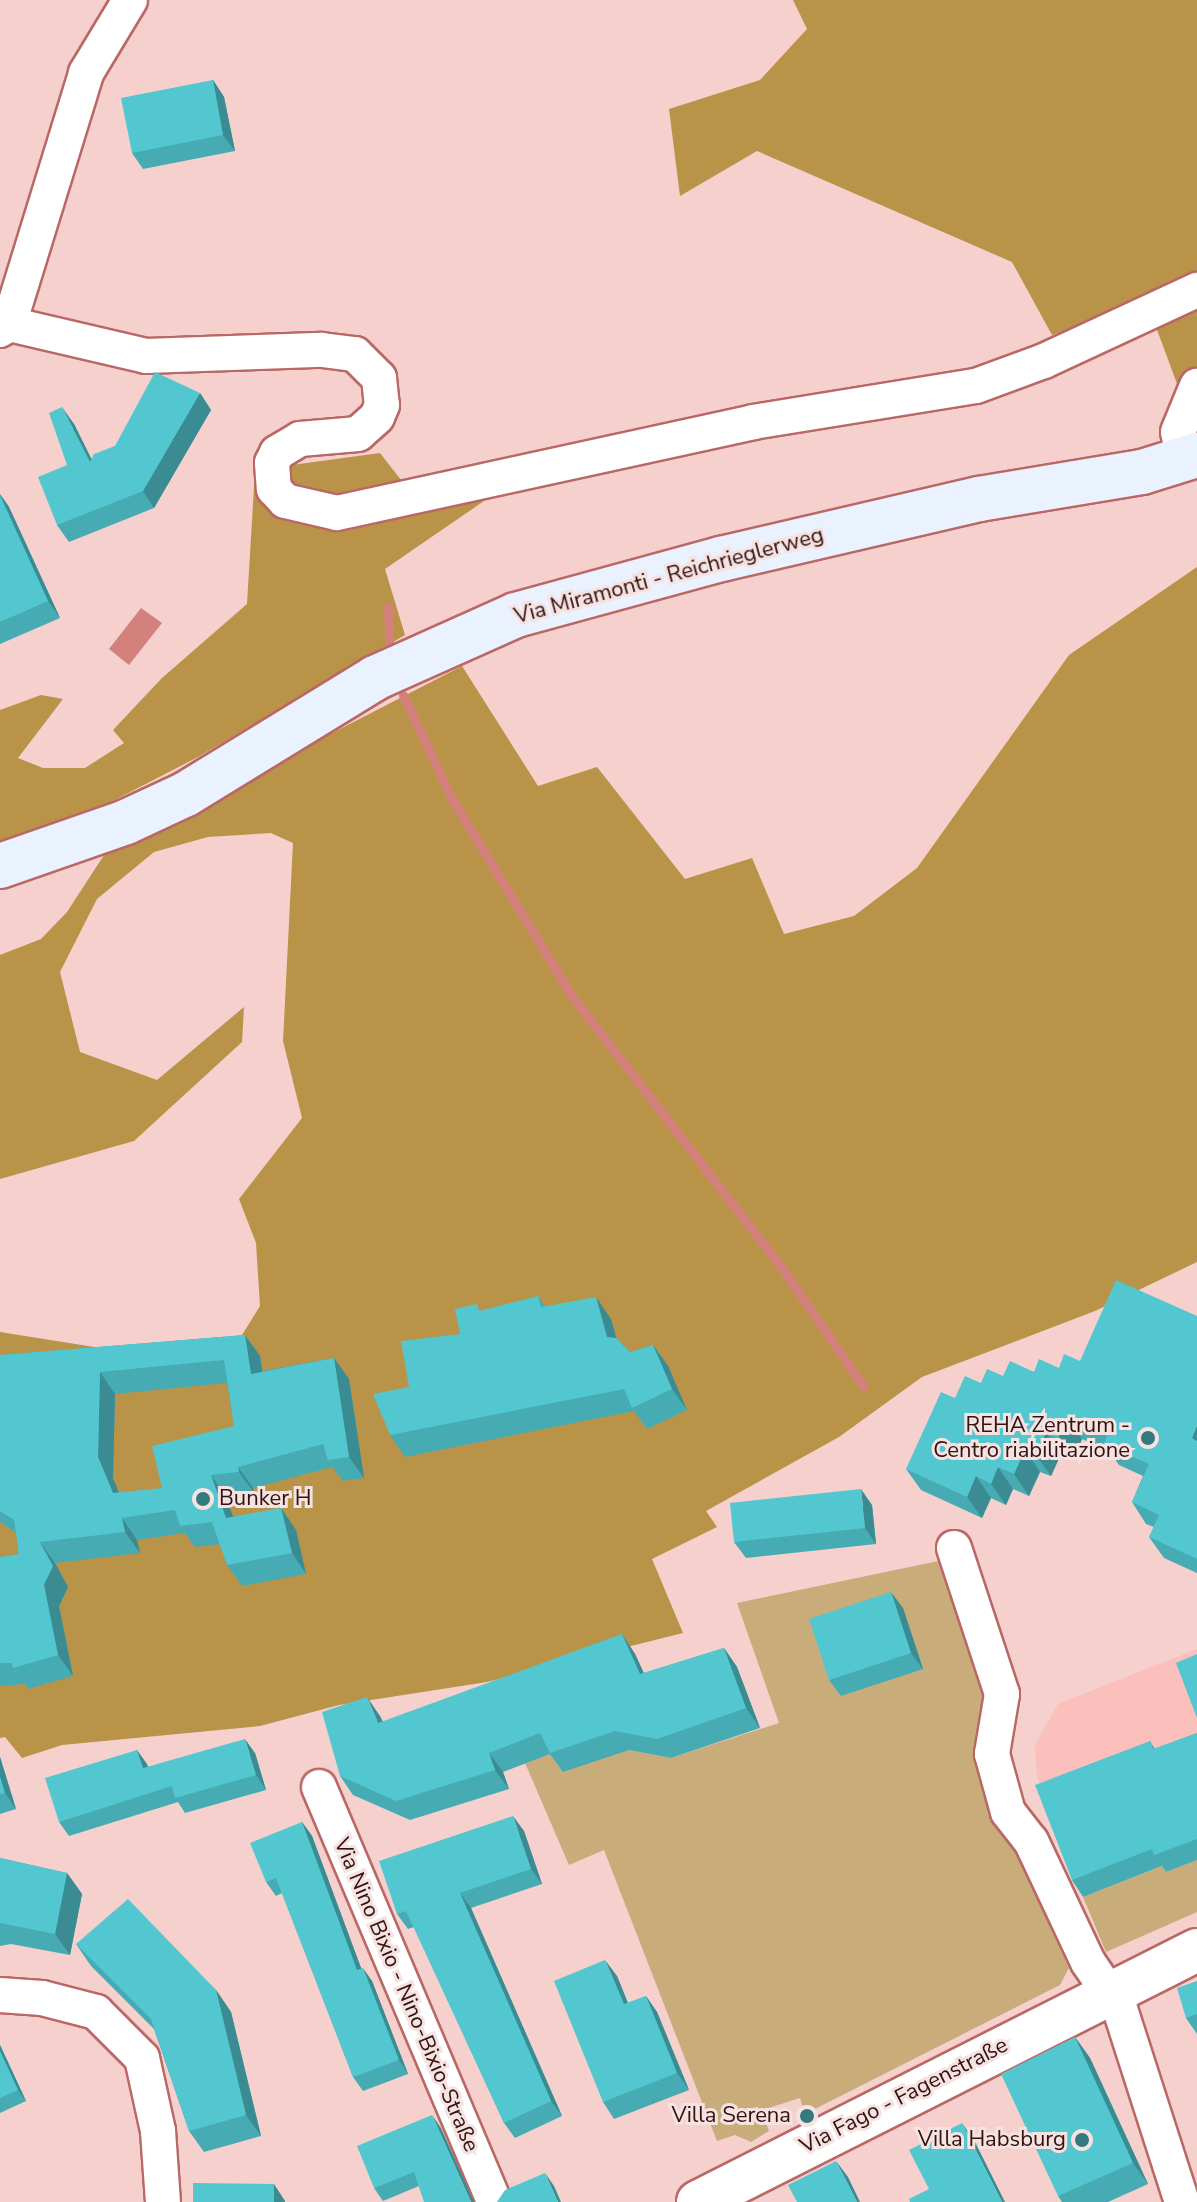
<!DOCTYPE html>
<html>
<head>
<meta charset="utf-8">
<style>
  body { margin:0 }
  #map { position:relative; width:1197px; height:2202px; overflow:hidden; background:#f5d0cd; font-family:"Nunito Sans",sans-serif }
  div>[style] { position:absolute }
  .built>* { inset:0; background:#fbbfbc }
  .green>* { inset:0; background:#c8ad7b }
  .forest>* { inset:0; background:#b99348 }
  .water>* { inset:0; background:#d4817d }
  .stream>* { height:9px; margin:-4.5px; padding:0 4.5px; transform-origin:4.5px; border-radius:4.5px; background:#d4817d }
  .roads { filter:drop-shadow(2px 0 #ba6865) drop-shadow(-2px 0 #ba6865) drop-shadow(0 2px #ba6865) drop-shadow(0 -2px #ba6865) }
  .minor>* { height:34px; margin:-17px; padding:0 17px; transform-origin:17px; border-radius:17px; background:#fff }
  .tertiary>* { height:42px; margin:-21px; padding:0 21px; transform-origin:21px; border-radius:21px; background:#fff }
  .secondary>* { height:44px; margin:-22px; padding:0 22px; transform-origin:22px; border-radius:22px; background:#ebf2ff }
  .wall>* { inset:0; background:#47abb3 }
  .shaded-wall>* { inset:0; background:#3a8b92 }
  .building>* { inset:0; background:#53c7d0 }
  .dots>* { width:22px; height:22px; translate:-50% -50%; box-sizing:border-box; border:4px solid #f5e2e1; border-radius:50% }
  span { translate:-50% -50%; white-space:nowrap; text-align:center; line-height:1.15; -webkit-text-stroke:6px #f5e2e1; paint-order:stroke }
  .street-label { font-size:22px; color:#321211 }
  .poi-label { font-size:22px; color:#321211 }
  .right { translate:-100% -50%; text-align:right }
  .left { translate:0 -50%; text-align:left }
</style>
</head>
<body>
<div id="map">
  <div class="built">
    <div style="clip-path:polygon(1197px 1649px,1197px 1912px,1106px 1952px,1037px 1776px,1035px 1745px,1058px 1704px)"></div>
  </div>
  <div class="green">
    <div style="clip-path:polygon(948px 1559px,989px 1682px,977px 1766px,1069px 1968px,1060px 1985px,805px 2114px,800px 2098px,762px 2110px,769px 2131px,751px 2142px,735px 2135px,717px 2141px,604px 1850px,569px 1865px,525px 1763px,554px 1752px,629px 1750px,671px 1758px,779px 1723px,737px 1603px)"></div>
    <div style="clip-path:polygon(1197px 1860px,1197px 1912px,1106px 1952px,1083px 1897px,1163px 1866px,1166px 1872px)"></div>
  </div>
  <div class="forest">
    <div style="clip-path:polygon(793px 0,1197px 0,1197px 438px,1146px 300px,1052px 335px,1012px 262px,757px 151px,680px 196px,669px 109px,760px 80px,807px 29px)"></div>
    <div style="clip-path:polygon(380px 453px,412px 494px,500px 490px,385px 569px,405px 635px,198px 757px,72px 822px,0 843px,0 710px,41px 695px,63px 699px,18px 758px,43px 768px,85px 768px,124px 743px,113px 730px,162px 678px,247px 604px,255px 470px)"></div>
    <div style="clip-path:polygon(1197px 567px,1197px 1262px,1095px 1311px,922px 1377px,839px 1437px,706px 1511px,717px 1527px,652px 1559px,683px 1633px,487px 1682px,339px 1705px,260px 1726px,62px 1745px,22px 1758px,5px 1737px,0 1738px,0 1332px,176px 1360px,232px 1351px,260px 1306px,256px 1243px,239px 1199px,302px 1118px,283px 1041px,293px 843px,271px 833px,208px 837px,154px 852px,97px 899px,60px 972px,80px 1052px,157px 1080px,244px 1007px,242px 1042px,134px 1141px,0 1179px,0 955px,41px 939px,67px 912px,108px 849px,462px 666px,538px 786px,597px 767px,685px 879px,752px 858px,784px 934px,854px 916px,917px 868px,1069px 655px)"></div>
  </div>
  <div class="water">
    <div style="clip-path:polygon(141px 608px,162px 623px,129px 665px,109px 649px)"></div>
  </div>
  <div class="stream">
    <div style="left:388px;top:607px;width:37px;rotate:88deg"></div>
    <div style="left:403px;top:695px;width:115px;rotate:64.8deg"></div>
    <div style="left:452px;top:799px;width:229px;rotate:58.7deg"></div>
    <div style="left:571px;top:995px;width:349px;rotate:52.3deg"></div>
    <div style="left:784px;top:1271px;width:140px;rotate:55.5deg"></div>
  </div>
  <div class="roads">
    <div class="minor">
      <div style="left:9px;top:324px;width:141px;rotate:13.1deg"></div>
      <div style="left:146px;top:356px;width:176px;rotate:-2deg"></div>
      <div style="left:322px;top:350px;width:33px;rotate:7deg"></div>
      <div style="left:355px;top:354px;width:34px;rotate:45deg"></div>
      <div style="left:379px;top:378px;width:27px;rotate:84deg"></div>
      <div style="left:382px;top:405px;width:13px;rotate:113deg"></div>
      <div style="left:377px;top:417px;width:25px;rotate:138deg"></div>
      <div style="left:358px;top:434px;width:58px;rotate:175.1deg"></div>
      <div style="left:300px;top:439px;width:27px;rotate:149deg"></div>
      <div style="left:277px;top:453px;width:11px;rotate:117deg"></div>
      <div style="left:272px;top:463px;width:26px;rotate:86deg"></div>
      <div style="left:274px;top:489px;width:16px;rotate:47deg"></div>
      <div style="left:285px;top:501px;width:53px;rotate:13deg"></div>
      <div style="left:337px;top:513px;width:426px;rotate:-12.3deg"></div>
      <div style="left:753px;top:422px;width:226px;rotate:-9.2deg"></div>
      <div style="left:976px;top:386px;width:72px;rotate:-20.2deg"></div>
      <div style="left:1044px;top:361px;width:169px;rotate:-24.9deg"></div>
      <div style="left:0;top:330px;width:11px;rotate:-34deg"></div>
      <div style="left:9px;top:324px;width:263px;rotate:-72.9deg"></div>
      <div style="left:86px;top:73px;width:85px;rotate:-58.9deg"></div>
      <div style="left:1183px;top:459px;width:27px;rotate:-100deg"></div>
      <div style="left:1178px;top:432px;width:50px;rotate:-67.6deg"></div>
      <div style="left:954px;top:1548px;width:154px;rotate:71.8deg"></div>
      <div style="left:1002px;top:1694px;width:61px;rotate:99.5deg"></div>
      <div style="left:992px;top:1754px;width:60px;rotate:74.6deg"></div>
      <div style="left:1008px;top:1812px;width:37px;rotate:52deg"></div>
      <div style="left:1031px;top:1841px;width:134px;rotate:64.8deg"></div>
      <div style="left:1088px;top:1962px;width:57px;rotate:55.8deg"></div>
      <div style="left:1120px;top:2009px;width:203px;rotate:72.2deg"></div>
      <div style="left:319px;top:1787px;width:450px;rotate:67.1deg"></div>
      <div style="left:0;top:1995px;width:42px;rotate:4.1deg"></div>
      <div style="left:42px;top:1998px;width:56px;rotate:14.5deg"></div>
      <div style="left:96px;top:2012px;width:65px;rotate:45deg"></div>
      <div style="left:142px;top:2058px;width:75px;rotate:77.6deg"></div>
      <div style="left:158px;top:2131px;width:71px;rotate:86deg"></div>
    </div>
    <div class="tertiary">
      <div style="left:698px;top:2202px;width:559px;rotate:-26.79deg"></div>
    </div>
    <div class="secondary">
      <div style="left:0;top:866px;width:133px;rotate:-19.2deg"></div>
      <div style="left:126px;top:822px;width:66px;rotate:-25deg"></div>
      <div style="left:186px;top:794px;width:222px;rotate:-31.5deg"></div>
      <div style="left:375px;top:678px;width:154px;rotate:-24.1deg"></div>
      <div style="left:516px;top:615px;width:213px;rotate:-15.3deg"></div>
      <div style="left:721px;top:559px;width:265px;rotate:-13.1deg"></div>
      <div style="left:979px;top:499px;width:165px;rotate:-9.4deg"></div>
      <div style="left:1142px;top:472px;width:58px;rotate:-17.2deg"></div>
    </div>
  </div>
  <div class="wall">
    <div style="clip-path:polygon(213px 80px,224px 97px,235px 151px,143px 169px,132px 153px)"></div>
    <div style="clip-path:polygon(200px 393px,211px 410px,154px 508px,69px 542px,57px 525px,74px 424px,91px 459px,115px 446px)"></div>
    <div style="clip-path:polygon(0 494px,9px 507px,60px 618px,0 644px)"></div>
    <div style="clip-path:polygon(538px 1296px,545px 1306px,611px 1319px,616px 1338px,630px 1352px,653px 1345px,668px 1366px,687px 1410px,647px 1429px,634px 1411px,405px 1457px,390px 1435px,409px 1387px,482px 1311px)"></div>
    <div style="clip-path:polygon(1197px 1316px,1197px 1573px,1164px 1558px,1149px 1537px,1154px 1527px,1146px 1524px,1132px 1502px,1143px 1476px,1119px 1465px,1109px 1451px,1082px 1439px,1073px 1460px,1061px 1454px,1051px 1476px,1040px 1472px,1029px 1496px,1013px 1489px,1006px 1505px,991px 1498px,982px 1518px,921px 1490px,906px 1469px,955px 1398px,981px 1383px,1003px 1376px,1059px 1368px,1080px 1361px)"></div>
    <div style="clip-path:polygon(evenodd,245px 1335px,260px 1356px,262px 1371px,334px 1358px,349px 1379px,364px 1478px,343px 1481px,332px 1467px,253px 1488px,254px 1493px,226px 1497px,233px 1517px,281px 1508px,296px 1530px,306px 1574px,242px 1586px,227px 1565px,220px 1544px,195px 1547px,185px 1533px,137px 1540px,140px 1553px,55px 1563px,68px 1587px,59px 1606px,73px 1676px,28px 1689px,25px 1684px,0 1686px,0 1557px,19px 1554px,16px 1533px,0 1522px,0 1355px,245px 1335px,227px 1383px,234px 1426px,162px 1488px,119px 1493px,113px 1478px,115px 1394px,227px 1383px)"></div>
    <div style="clip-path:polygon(872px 1505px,876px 1544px,746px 1558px,734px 1542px)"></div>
    <div style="clip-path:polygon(903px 1608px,923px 1669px,841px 1696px,829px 1680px)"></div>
    <div style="clip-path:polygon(622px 1634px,635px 1654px,644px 1673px,724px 1648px,737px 1667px,760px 1728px,671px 1758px,629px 1750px,563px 1772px,550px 1754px,503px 1772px,509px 1789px,410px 1820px,353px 1795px,340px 1776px,380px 1716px,383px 1722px)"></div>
    <div style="clip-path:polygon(1197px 1733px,1197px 1860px,1166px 1872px,1162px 1866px,1083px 1897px,1072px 1880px,1150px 1741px,1155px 1749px)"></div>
    <div style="clip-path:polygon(137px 1750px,148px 1767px,255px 1753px,266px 1790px,185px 1813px,178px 1802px,69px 1836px,59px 1822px)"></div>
    <div style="clip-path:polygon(0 1757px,16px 1809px,0 1814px)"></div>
    <div style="clip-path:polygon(302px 1822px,312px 1836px,361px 1968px,372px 1981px,408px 2074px,363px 2091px,353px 2077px,282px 1893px,276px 1896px,266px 1882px)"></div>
    <div style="clip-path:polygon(524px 1831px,542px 1884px,471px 1908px,562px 2116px,515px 2138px,504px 2123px,414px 1927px,408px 1929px,397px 1914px)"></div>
    <div style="clip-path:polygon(0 1858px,67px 1873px,82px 1894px,70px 1955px,11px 1944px,0 1946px)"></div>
    <div style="clip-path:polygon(76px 1944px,216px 1990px,231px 2012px,261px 2136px,204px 2152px,189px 2131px,154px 2029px,91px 1966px)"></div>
    <div style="clip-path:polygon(617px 1976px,628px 2003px,646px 1996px,657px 2012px,689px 2090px,614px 2119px,603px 2102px)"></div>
    <div style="clip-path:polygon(1197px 1981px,1197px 2034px,1186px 2018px)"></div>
    <div style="clip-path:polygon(1075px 2037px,1090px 2058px,1148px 2184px,1108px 2202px,1062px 2202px,1058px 2196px)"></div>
    <div style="clip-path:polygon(0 2045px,26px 2101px,0 2113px)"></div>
    <div style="clip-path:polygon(441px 2128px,419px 2186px,383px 2201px,374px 2188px)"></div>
  </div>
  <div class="shaded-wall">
    <div style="clip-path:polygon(213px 80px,224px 97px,235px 151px,223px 135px)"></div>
    <div style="clip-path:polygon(200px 393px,211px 410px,154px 508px,143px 491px)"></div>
    <div style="clip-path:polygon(62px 407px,74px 424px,101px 478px,90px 462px)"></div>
    <div style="clip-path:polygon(0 494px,9px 507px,60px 618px,48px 601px)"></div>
    <div style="clip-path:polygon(596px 1297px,611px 1319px,622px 1358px,607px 1337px)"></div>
    <div style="clip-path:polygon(245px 1335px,260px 1356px,266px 1395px,251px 1374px)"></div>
    <div style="clip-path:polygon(653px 1345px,668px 1366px,687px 1410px,672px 1389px)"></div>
    <div style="clip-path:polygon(334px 1358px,349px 1379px,364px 1478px,349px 1457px)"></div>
    <div style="clip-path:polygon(100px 1372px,115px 1394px,113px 1478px,128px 1515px,113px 1493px,98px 1457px)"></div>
    <div style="clip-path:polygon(1067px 1418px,1082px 1439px,1073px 1460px,1058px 1438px)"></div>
    <div style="clip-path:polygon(1197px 1426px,1197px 1446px,1192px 1438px)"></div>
    <div style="clip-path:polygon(1046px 1433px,1061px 1454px,1051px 1476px,1036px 1455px)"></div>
    <div style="clip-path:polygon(1025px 1450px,1040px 1472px,1029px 1496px,1014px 1474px)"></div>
    <div style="clip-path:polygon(238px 1467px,253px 1488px,254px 1493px,239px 1472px)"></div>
    <div style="clip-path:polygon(998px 1467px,1013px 1489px,1006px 1505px,991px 1484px)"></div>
    <div style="clip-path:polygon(211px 1475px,226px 1497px,241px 1539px,226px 1518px)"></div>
    <div style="clip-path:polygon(976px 1476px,991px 1498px,982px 1518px,967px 1497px)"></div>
    <div style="clip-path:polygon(861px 1489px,872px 1505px,876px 1544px,865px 1528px)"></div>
    <div style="clip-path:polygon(281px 1508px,296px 1530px,306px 1574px,292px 1553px)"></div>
    <div style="clip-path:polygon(122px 1518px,137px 1540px,140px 1553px,125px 1532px)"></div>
    <div style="clip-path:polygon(40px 1542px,55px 1563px,68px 1587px,59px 1606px,73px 1676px,58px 1655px,44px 1585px)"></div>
    <div style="clip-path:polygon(891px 1592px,903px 1608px,923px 1669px,911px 1653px)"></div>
    <div style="clip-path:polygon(622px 1634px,635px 1654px,653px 1694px,640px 1674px)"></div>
    <div style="clip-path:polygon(724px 1648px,737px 1667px,760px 1728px,746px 1708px)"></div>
    <div style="clip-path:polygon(367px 1697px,380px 1716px,392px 1743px,378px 1723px)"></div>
    <div style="clip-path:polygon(245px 1739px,255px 1753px,266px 1790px,256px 1775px)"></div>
    <div style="clip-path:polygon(137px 1750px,147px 1764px,153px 1782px,143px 1768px)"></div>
    <div style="clip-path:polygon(489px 1753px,503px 1772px,509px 1789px,495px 1770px)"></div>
    <div style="clip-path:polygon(0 1757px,16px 1809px,5px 1793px,0 1777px)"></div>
    <div style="clip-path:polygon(513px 1816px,524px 1831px,542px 1884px,531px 1869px)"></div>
    <div style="clip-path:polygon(302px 1822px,312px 1836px,367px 1984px,357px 1970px)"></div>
    <div style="clip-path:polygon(67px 1873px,82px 1894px,70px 1955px,55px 1934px)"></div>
    <div style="clip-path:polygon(460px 1893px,471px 1908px,562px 2116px,551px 2101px)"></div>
    <div style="clip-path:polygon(605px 1960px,617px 1976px,635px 2021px,624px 2004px)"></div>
    <div style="clip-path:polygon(363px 1968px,372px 1981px,408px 2074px,399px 2060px)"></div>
    <div style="clip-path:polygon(216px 1990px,231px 2012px,261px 2136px,246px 2115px)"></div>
    <div style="clip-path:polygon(646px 1996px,657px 2012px,689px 2090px,677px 2073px)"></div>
    <div style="clip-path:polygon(1075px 2037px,1090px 2058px,1148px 2184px,1133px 2163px)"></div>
    <div style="clip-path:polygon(0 2045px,26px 2101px,18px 2090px,0 2051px)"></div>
    <div style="clip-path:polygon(432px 2115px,441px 2128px,474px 2202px,471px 2202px)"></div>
    <div style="clip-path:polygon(962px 2123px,974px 2140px,1005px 2202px,1002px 2202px)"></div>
    <div style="clip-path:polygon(836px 2161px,848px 2177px,860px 2202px,857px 2202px)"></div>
    <div style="clip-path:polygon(545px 2173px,554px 2186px,561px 2202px,558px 2202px)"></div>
    <div style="clip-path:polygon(274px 2184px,285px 2201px,285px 2202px,274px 2202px)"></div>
  </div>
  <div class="building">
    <div style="clip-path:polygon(213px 80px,223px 135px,132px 153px,121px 98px)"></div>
    <div style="clip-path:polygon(155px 372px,200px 393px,143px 491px,57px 525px,38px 477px,67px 465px,49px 413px,62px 407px,90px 462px,94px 454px,115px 446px)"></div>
    <div style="clip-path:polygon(0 496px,48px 601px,0 622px)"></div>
    <div style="clip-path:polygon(1116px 1280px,1197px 1316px,1197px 1426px,1192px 1438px,1197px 1441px,1197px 1559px,1149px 1537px,1159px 1515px,1132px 1502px,1149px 1464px,1104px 1444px,1107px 1436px,1067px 1418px,1058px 1438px,1046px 1433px,1036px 1455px,1025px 1450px,1014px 1474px,998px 1467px,991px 1484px,976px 1476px,967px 1497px,906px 1469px,941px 1392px,955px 1398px,965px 1376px,981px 1383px,987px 1369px,1003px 1376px,1010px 1361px,1034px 1372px,1039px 1359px,1059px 1368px,1064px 1354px,1080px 1361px)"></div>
    <div style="clip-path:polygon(538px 1296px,541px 1307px,596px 1297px,607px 1337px,616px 1338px,630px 1352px,653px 1345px,672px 1389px,632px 1408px,624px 1389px,390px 1435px,373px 1394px,409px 1387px,401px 1341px,460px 1334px,455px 1309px,477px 1304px,479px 1311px)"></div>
    <div style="clip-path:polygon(evenodd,245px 1335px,251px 1374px,334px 1358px,349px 1457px,328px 1460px,323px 1444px,238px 1467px,239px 1472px,211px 1475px,226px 1518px,281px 1508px,292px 1553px,227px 1565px,212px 1522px,180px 1526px,175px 1510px,122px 1518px,125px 1532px,40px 1542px,53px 1566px,44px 1585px,58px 1655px,13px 1668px,12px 1663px,0 1663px,0 1557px,19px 1554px,14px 1520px,0 1511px,0 1355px,245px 1335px,224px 1360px,234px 1426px,152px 1446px,162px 1488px,113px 1493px,98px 1457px,100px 1372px,224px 1360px)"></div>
    <div style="clip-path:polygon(861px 1489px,865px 1528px,734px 1542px,730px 1503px)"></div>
    <div style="clip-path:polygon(891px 1592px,911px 1653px,829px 1680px,809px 1619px)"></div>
    <div style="clip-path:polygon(622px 1634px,640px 1674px,724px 1648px,746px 1708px,657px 1739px,615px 1731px,550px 1753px,540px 1733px,489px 1753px,495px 1770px,396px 1801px,340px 1776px,322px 1712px,367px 1697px,378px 1723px)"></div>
    <div style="clip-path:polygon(1197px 1654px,1197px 1718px,1176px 1663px)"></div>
    <div style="clip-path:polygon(1197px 1733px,1197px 1839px,1154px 1855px,1152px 1849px,1072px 1880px,1035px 1785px,1150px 1741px,1153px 1749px)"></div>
    <div style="clip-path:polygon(245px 1739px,256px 1775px,175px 1798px,172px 1786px,59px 1822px,45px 1778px,137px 1750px,143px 1768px)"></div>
    <div style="clip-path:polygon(0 1777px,5px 1793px,0 1794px)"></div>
    <div style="clip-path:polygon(513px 1816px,531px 1869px,460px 1893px,551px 2101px,504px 2123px,406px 1911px,397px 1914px,379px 1861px)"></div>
    <div style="clip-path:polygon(302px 1822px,357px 1970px,363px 1968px,399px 2060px,353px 2077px,276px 1878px,266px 1882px,250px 1843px)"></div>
    <div style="clip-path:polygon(0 1858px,67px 1873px,55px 1934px,0 1923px)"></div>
    <div style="clip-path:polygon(128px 1899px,216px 1990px,246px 2115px,189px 2131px,151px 2019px,76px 1944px)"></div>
    <div style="clip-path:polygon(605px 1960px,624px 2004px,646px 1996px,677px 2073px,603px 2102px,554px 1981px)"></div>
    <div style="clip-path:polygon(1197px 1981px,1197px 2014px,1186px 2018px,1177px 1988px)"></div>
    <div style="clip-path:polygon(1075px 2037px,1133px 2163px,1058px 2196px,1001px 2074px)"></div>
    <div style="clip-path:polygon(0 2051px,18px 2090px,0 2098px)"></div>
    <div style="clip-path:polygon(432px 2115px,471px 2202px,424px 2202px,414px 2172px,374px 2188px,357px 2146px)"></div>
    <div style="clip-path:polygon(962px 2123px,1002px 2202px,910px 2202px,909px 2199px,929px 2189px,909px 2150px)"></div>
    <div style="clip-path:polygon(836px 2161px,857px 2202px,797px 2202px,788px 2185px)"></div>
    <div style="clip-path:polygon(545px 2173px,558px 2202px,497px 2202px,505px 2190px)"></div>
    <div style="clip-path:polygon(193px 2183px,274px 2184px,274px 2202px,193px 2202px)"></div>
  </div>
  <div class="dots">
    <div style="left:1148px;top:1438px;background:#327a80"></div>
    <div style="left:203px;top:1499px;background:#327a80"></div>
    <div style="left:807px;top:2116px;background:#327a80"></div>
    <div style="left:1082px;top:2140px;background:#327a80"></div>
  </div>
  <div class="street-label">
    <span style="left:669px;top:576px;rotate:-15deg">Via Miramonti - Reichrieglerweg</span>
    <span style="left:406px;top:1995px;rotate:67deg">Via Nino Bixio - Nino-Bixio-Straße</span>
    <span style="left:904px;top:2096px;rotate:-27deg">Via Fago - Fagenstraße</span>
  </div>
  <div class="poi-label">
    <span class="right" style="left:1130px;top:1438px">REHA Zentrum -<br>Centro riabilitazione</span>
    <span class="left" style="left:219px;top:1499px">Bunker H</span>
    <span class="right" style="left:791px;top:2116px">Villa Serena</span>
    <span class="right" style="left:1066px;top:2140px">Villa Habsburg</span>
  </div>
</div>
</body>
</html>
